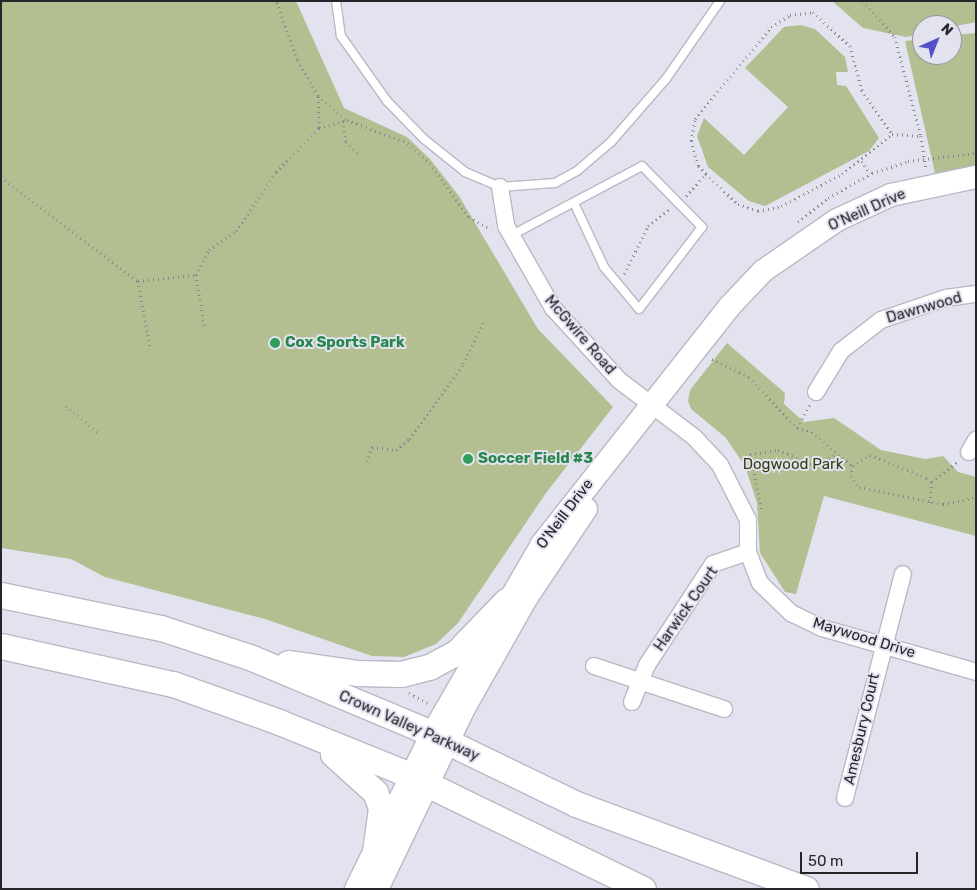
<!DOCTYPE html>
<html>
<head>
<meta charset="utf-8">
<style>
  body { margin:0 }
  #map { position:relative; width:977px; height:890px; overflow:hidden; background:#e2e3ef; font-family:Rubik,sans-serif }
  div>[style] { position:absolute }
  .green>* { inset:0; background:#b4bf91 }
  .path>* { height:2.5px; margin-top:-1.25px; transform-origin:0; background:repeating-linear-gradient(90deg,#888891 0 1px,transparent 0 5px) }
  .roads { filter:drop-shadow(1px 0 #b7b9c5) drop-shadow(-1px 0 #b7b9c5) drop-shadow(0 1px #b7b9c5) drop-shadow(0 -1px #b7b9c5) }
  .service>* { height:8px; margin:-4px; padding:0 4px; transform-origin:4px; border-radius:4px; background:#fff }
  .minor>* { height:16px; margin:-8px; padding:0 8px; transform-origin:8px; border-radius:8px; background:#fff }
  .secondary>* { height:22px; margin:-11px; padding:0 11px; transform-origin:11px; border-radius:11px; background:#fff }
  .primary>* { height:25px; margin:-12.5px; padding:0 12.5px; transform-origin:12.5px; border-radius:12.5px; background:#fff }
  .dots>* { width:14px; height:14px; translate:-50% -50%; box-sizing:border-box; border:2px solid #e2e3ef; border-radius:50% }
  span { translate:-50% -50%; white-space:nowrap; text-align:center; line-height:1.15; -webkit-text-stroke:4px #e2e3ef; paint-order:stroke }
  .street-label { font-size:15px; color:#25252a }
  .leisure-label { font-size:15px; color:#27864d; font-weight:700 }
  .left { translate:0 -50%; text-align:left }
  .park-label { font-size:15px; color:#353e0f }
  .frame { position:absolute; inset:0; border:2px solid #25252a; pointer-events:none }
  .north { position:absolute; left:912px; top:15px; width:50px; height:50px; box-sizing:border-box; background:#e2e3ef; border:1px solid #9697a0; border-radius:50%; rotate:44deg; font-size:14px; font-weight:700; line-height:20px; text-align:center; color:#25252a }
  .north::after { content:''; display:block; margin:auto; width:18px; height:22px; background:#5251c8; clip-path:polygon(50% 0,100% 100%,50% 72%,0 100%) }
  .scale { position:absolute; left:800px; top:852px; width:118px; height:22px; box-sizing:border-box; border:2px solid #25252a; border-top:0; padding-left:6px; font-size:15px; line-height:18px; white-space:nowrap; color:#25252a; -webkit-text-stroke:4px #e2e3ef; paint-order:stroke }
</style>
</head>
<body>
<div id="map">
  <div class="green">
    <div style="clip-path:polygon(1px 1px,296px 1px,344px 108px,407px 137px,430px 159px,459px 196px,538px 329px,613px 407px,546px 493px,458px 623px,436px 644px,404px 657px,372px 656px,265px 619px,105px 577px,71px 559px,1px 548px)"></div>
    <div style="clip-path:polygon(832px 1px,976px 1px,976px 22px,952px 27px,922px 25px,922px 34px,906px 37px,863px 28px)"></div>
    <div style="clip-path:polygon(800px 25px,815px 29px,845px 57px,848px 72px,836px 72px,837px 85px,846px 86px,879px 138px,869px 151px,765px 206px,749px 201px,708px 167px,697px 136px,704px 118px,744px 155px,788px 107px,745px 68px,784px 27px)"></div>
    <div style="clip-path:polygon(976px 33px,976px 168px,935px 173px,905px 41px,922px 39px,922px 55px,952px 55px,952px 35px)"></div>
    <div style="clip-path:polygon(727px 343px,785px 393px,784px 404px,804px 422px,834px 418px,881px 450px,925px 459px,943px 456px,958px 472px,976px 477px,976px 536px,824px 496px,796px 594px,785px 592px,760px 553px,757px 503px,745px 466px,725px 437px,691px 409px,688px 401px,690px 390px)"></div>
  </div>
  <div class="path">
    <div style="left:863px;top:1px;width:48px;rotate:48.4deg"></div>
    <div style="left:895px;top:37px;width:102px;rotate:75.3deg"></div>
    <div style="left:318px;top:96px;width:38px;rotate:40deg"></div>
    <div style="left:343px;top:121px;width:21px;rotate:82deg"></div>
    <div style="left:346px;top:142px;width:19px;rotate:43deg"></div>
    <div style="left:319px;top:128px;width:29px;rotate:-16deg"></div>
    <div style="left:347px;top:120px;width:65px;rotate:20.7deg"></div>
    <div style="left:408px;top:143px;width:30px;rotate:42deg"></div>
    <div style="left:430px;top:163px;width:67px;rotate:54.2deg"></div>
    <div style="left:469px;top:217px;width:25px;rotate:29deg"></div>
    <div style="left:892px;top:134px;width:29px;rotate:4deg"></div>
    <div style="left:921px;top:136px;width:32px;rotate:81deg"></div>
    <div style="left:862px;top:161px;width:15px;rotate:58deg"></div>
    <div style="left:706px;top:174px;width:11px;rotate:-135deg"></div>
    <div style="left:698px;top:166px;width:26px;rotate:-106deg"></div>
    <div style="left:691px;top:141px;width:22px;rotate:-80deg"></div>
    <div style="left:695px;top:119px;width:119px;rotate:-50.4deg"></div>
    <div style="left:771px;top:27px;width:22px;rotate:-32deg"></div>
    <div style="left:790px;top:15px;width:23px;rotate:-7deg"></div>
    <div style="left:813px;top:12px;width:50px;rotate:42.6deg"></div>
    <div style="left:850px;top:46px;width:46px;rotate:74.7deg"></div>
    <div style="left:862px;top:90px;width:53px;rotate:55.7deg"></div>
    <div style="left:1px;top:177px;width:172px;rotate:37.2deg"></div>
    <div style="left:138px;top:281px;width:58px;rotate:-5.9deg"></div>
    <div style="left:196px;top:275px;width:28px;rotate:-63deg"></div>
    <div style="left:209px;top:250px;width:33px;rotate:-35deg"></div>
    <div style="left:236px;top:231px;width:71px;rotate:-55.9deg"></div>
    <div style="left:276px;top:172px;width:62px;rotate:-45.7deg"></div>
    <div style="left:319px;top:128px;width:32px;rotate:-92deg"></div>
    <div style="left:318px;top:96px;width:42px;rotate:-120.3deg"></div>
    <div style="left:297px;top:60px;width:63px;rotate:-109.6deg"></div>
    <div style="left:686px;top:196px;width:30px;rotate:-48deg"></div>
    <div style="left:706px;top:174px;width:44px;rotate:43.2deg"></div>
    <div style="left:738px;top:204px;width:21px;rotate:19deg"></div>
    <div style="left:758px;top:211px;width:24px;rotate:-12deg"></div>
    <div style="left:781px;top:206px;width:69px;rotate:-27.7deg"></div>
    <div style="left:842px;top:174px;width:64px;rotate:-38.7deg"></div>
    <div style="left:798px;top:222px;width:38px;rotate:-39deg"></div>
    <div style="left:828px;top:198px;width:51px;rotate:-29.6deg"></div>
    <div style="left:872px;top:173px;width:38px;rotate:-18deg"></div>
    <div style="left:908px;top:161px;width:68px;rotate:-6.7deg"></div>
    <div style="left:624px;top:274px;width:54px;rotate:-63.4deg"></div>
    <div style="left:648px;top:226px;width:28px;rotate:-38deg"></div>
    <div style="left:196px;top:275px;width:55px;rotate:80.5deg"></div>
    <div style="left:138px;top:281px;width:66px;rotate:79.5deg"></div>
    <div style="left:712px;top:359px;width:41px;rotate:25.9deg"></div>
    <div style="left:749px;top:377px;width:70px;rotate:46.7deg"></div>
    <div style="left:797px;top:428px;width:16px;rotate:15deg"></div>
    <div style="left:812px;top:432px;width:53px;rotate:39.7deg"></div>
    <div style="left:853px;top:466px;width:20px;rotate:-33deg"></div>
    <div style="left:870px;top:455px;width:61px;rotate:22deg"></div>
    <div style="left:927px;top:478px;width:6px;rotate:39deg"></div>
    <div style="left:932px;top:482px;width:21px;rotate:95deg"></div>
    <div style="left:66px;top:406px;width:41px;rotate:39.1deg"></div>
    <div style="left:797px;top:428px;width:26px;rotate:-62deg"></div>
    <div style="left:367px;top:462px;width:16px;rotate:-72deg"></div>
    <div style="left:372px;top:447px;width:24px;rotate:7deg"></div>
    <div style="left:396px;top:450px;width:17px;rotate:-40deg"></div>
    <div style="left:409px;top:439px;width:92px;rotate:-54.2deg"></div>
    <div style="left:463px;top:364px;width:46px;rotate:-64deg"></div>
    <div style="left:853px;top:466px;width:10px;rotate:101deg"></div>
    <div style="left:851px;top:476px;width:14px;rotate:54deg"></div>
    <div style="left:859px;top:487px;width:86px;rotate:11.4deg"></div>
    <div style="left:943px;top:504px;width:34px;rotate:-12deg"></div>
    <div style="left:932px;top:482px;width:33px;rotate:-39deg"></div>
    <div style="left:761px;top:509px;width:56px;rotate:-101.3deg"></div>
    <div style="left:750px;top:454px;width:28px;rotate:-8deg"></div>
    <div style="left:778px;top:450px;width:41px;rotate:22.8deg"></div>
    <div style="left:816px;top:466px;width:25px;rotate:-32deg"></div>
    <div style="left:409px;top:693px;width:21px;rotate:28deg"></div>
  </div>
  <div class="roads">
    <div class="service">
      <div style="left:336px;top:1px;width:35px;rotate:82deg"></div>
      <div style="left:341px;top:36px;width:80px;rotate:54.7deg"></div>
      <div style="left:387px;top:101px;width:53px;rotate:45.8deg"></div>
      <div style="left:424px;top:139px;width:53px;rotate:38.8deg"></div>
      <div style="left:465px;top:172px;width:38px;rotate:23deg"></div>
      <div style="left:500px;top:187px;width:55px;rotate:-4.2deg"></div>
      <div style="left:555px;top:183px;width:25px;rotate:-29deg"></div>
      <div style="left:577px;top:171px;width:45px;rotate:-40.5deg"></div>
      <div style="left:611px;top:142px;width:84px;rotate:-48.9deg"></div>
      <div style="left:666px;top:79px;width:95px;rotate:-55.3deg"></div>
      <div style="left:510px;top:236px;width:149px;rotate:-27.9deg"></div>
      <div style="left:642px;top:166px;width:86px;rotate:45.5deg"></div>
      <div style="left:702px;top:227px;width:103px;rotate:127.5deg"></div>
      <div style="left:639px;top:309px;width:55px;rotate:-129.8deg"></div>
      <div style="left:604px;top:267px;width:68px;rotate:-115.1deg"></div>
    </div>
    <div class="minor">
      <div style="left:500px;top:187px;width:39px;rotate:81deg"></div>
      <div style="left:506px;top:226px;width:95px;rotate:60.2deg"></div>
      <div style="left:553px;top:308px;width:99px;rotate:47.5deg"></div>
      <div style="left:620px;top:381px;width:93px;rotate:37.1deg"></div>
      <div style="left:694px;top:437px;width:38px;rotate:47deg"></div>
      <div style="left:720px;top:465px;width:62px;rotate:63deg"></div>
      <div style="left:748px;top:520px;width:32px;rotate:90deg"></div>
      <div style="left:748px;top:552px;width:33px;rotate:69deg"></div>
      <div style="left:760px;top:583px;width:43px;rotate:44.1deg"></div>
      <div style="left:791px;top:613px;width:34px;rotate:26deg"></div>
      <div style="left:822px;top:628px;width:160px;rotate:15.9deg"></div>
      <div style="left:816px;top:392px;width:48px;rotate:-58.6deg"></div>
      <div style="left:841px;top:351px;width:51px;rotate:-37.8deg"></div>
      <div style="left:881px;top:320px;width:69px;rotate:-18.7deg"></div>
      <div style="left:946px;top:298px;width:30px;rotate:-8deg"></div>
      <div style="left:969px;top:452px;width:14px;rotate:-60deg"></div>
      <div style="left:594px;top:666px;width:137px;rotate:18.3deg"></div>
      <div style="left:632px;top:702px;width:40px;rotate:-68deg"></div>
      <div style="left:647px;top:665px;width:121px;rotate:-56.8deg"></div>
      <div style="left:713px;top:564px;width:37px;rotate:-19deg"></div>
      <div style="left:845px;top:798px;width:231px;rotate:-75.5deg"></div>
    </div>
    <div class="secondary">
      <div style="left:356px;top:889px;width:173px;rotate:-63.9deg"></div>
      <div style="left:432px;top:734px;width:220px;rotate:-59.9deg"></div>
      <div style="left:542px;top:544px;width:302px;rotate:-51.7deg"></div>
      <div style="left:729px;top:307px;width:50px;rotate:-46.6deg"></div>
      <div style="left:763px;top:271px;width:90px;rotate:-34.6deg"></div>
      <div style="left:837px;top:220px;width:60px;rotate:-24.8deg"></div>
      <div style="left:891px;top:195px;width:87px;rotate:-12deg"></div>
      <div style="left:377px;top:889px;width:199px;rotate:-64.3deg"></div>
      <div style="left:463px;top:710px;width:130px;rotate:-60.5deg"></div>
      <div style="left:527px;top:597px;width:106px;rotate:-56.2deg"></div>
    </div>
    <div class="primary">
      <div style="left:1px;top:595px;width:163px;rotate:11.7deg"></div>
      <div style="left:161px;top:628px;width:96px;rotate:18.2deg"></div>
      <div style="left:252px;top:658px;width:181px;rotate:22.7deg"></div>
      <div style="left:419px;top:728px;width:174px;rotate:25.8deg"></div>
      <div style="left:576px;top:804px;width:245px;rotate:20.3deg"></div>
      <div style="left:1px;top:646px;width:176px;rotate:12.5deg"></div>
      <div style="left:173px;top:684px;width:113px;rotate:19.7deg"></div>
      <div style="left:279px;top:722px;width:131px;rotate:22deg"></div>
      <div style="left:400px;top:771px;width:270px;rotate:25.9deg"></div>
      <div style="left:288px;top:663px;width:71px;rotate:8.1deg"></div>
      <div style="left:358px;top:673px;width:43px;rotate:1.3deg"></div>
      <div style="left:401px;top:674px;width:29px;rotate:-14deg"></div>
      <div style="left:429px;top:667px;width:32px;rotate:-28deg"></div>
      <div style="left:457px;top:652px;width:71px;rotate:-46.1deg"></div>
      <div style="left:333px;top:754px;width:57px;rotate:42.1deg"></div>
      <div style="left:375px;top:792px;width:17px;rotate:69deg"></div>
      <div style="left:381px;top:808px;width:43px;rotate:97.9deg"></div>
    </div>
  </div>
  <div class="dots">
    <div style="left:275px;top:343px;background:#2e9e5b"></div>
    <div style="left:468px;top:459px;background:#2e9e5b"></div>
  </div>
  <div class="street-label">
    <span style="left:867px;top:210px;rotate:-24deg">O'Neill Drive</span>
    <span style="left:924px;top:308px;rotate:-16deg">Dawnwood</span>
    <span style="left:580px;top:335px;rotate:49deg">McGwire Road</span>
    <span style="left:565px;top:514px;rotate:-53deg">O'Neill Drive</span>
    <span style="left:686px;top:609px;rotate:-55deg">Harwick Court</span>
    <span style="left:864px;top:638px;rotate:17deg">Maywood Drive</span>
    <span style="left:409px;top:726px;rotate:24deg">Crown Valley Parkway</span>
    <span style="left:862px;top:729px;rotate:-77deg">Amesbury Court</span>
  </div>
  <div class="leisure-label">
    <span class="left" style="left:285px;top:343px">Cox Sports Park</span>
    <span class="left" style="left:478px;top:459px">Soccer Field #3</span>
  </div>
  <div class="park-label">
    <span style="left:793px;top:465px">Dogwood Park</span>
  </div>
  <div class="frame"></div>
  <div class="north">N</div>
  <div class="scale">50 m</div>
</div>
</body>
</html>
